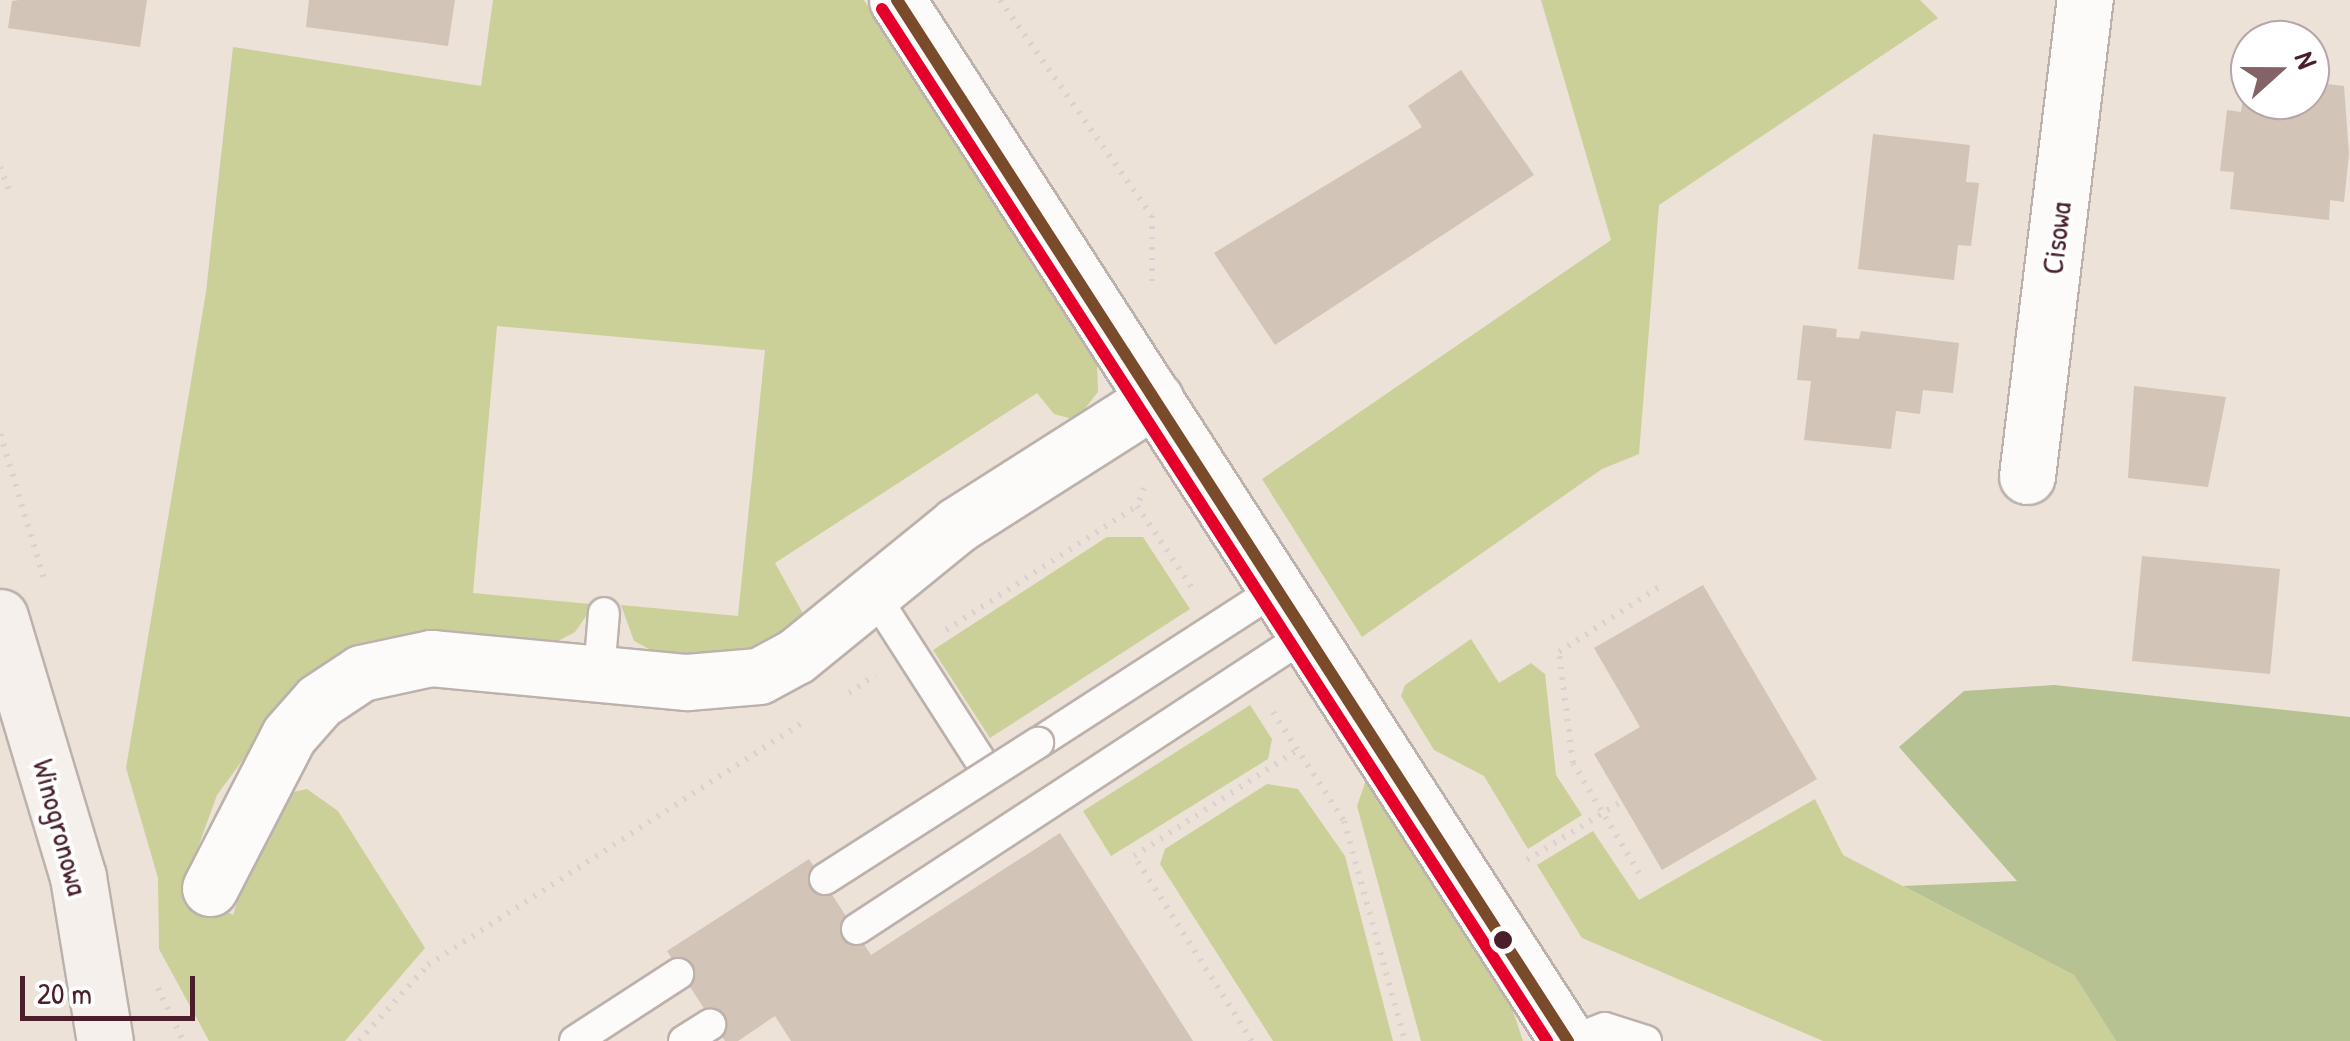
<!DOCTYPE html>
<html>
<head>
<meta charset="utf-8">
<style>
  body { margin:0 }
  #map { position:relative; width:2350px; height:1041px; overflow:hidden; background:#ede2d7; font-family:"Patrick Hand",sans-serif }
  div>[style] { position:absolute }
  .green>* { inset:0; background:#cbd099 }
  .forest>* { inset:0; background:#b7c293 }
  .building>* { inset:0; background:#d2c4b6 }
  .path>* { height:6px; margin-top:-3px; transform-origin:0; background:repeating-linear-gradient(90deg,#d8d3d1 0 2.5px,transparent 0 10.5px) }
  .roads { filter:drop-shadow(2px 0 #bcb1ac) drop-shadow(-2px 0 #bcb1ac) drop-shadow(0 2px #bcb1ac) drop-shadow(0 -2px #bcb1ac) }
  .lane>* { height:30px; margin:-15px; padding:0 15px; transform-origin:15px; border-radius:15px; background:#fcfbf9 }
  .street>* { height:55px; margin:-27.5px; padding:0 27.5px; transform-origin:27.5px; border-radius:27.5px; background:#fcfbf9 }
  .secondary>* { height:55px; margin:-27.5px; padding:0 27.5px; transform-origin:27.5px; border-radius:27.5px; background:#f5f0eb }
  .bridges { filter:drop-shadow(2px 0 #bcb1ac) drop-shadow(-2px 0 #bcb1ac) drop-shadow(0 2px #bcb1ac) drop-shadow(0 -2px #bcb1ac) }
  .lane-bridge>* { height:30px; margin:-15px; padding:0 15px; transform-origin:15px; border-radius:15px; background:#fcfbf9 }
  .bus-1>* { height:12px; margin:-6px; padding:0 6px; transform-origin:6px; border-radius:6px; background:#7a4b2a }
  .bus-2>* { height:12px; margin:-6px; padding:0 6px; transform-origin:6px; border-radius:6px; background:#e4002b }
  .dots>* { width:28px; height:28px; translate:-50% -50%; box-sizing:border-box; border:5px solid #fff; border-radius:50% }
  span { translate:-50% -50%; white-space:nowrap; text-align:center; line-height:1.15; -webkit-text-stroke:8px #fff; paint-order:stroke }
  .street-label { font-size:30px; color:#4a1f2b }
  .north { position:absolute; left:2230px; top:20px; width:100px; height:100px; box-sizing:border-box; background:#fff; border:2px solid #b7a5aa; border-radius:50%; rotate:69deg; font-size:28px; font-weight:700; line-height:40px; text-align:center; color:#4a1f2b }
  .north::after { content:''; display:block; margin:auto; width:35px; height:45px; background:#836367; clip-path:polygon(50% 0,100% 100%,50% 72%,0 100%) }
  .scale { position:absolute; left:20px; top:976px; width:175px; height:45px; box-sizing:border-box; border:5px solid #4a1f2b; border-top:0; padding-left:12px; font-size:30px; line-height:35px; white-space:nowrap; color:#4a1f2b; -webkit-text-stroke:8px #fff; paint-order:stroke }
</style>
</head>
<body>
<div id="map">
  <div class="green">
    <div style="clip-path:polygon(493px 0,864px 0,1097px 361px,1098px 392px,1076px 420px,1054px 414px,1037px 393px,775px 563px,806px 619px,748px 652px,660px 655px,634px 641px,621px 605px,738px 616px,765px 350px,497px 326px,473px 593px,590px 604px,589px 612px,575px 632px,556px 642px,374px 640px,347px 649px,300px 682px,217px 795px,184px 886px,233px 915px,246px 871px,289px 793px,307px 789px,338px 811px,425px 948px,345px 1041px,209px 1041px,159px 949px,158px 878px,126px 768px,206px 292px,233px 47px,481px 86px)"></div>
    <div style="clip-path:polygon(1541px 0,1920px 0,1938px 18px,1659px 205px,1639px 454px,1602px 469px,1362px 637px,1262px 479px,1611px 240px)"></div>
    <div style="clip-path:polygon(1107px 537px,1143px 537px,1190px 609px,990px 738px,933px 650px)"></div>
    <div style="clip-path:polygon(1471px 639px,1499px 683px,1531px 663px,1545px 674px,1556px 775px,1582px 815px,1528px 849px,1484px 776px,1434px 750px,1401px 696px,1405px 685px)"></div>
    <div style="clip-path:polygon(1250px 705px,1272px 739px,1268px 759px,1111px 856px,1083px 811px)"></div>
    <div style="clip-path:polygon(1366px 780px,1511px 1005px,1523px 1041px,1421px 1041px,1357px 806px)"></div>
    <div style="clip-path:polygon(1267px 784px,1298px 789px,1345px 856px,1393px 1041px,1273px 1041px,1160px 864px,1165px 849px)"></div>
    <div style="clip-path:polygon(1815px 799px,1843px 855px,2074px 975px,2116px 1041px,1823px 1041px,1582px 938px,1537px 865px,1593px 831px,1639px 900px)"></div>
  </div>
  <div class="forest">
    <div style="clip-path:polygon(2054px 685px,2350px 717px,2350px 1041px,2116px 1041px,2074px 975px,1903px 886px,2017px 881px,1899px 747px,1964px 691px)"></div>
  </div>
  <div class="building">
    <div style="clip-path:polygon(19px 0,147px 0,140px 47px,8px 28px,12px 1px)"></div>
    <div style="clip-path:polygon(309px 0,455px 0,448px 46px,306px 27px)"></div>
    <div style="clip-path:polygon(1461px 70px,1534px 175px,1275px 345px,1214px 253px,1422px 127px,1408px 106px)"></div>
    <div style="clip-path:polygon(2246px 75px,2250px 100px,2310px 100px,2310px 82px,2344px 86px,2349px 154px,2344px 202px,2330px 200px,2329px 220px,2230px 209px,2234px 172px,2220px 171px,2227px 110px,2241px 112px)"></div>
    <div style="clip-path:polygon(1873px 134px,1970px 145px,1966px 182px,1979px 183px,1971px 246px,1958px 245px,1954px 280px,1858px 269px)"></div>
    <div style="clip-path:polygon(1803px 325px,1837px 329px,1836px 337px,1859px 339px,1861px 331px,1959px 343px,1953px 393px,1923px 390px,1920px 414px,1896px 411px,1891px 449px,1804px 440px,1811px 381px,1797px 380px)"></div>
    <div style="clip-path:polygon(2134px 386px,2226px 397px,2208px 487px,2128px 478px)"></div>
    <div style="clip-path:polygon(2142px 556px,2280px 569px,2270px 674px,2132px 661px)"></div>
    <div style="clip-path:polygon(1703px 585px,1817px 779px,1662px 870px,1594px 754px,1640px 727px,1594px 648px)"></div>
    <div style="clip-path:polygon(1060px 833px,1193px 1041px,791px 1041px,775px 1016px,738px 1041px,725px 1041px,667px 951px,809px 859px,871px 955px)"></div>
  </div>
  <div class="path">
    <div style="left:1000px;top:0;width:264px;rotate:54.9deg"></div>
    <div style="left:1152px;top:216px;width:71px;rotate:90deg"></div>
    <div style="left:0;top:167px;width:24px;rotate:68deg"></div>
    <div style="left:0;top:434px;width:154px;rotate:73deg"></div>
    <div style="left:1144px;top:488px;width:19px;rotate:111deg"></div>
    <div style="left:1137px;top:506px;width:99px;rotate:56.1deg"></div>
    <div style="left:946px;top:630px;width:228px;rotate:-33deg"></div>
    <div style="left:849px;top:693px;width:32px;rotate:-34deg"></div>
    <div style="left:1273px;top:712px;width:130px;rotate:56.9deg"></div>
    <div style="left:1344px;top:821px;width:228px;rotate:74.5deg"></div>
    <div style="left:1527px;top:860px;width:112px;rotate:-31.8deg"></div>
    <div style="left:1639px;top:873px;width:128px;rotate:-121deg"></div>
    <div style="left:1573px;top:763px;width:112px;rotate:-97.2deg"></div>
    <div style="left:1559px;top:652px;width:119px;rotate:-33deg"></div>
    <div style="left:158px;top:988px;width:59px;rotate:64.7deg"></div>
    <div style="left:359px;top:1041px;width:103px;rotate:-47.8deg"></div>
    <div style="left:428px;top:965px;width:444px;rotate:-32.9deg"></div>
    <div style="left:1252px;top:1041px;width:219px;rotate:-122.5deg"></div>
    <div style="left:1134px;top:856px;width:194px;rotate:-33deg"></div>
  </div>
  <div class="roads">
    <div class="lane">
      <div style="left:874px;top:595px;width:193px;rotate:57.3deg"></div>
      <div style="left:599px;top:672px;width:59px;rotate:-85.2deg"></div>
      <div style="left:1038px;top:743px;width:283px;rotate:-32.9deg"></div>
      <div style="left:857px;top:929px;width:537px;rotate:-33.22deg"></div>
      <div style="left:575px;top:1041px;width:123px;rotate:-33deg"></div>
      <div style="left:684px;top:1041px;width:31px;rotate:-32deg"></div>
      <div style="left:1571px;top:1041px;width:36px;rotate:-21deg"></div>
      <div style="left:1605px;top:1028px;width:43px;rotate:17.6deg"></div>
    </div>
    <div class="street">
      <div style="left:897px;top:0;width:1239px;rotate:57.2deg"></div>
      <div style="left:2027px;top:476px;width:480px;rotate:-83.1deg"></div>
      <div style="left:210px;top:888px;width:172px;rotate:-62.7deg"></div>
      <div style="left:289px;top:735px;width:45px;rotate:-48.6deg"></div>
      <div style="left:319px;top:701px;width:50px;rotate:-33.7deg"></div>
      <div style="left:361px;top:673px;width:72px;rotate:-12.1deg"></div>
      <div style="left:431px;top:658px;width:257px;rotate:5.4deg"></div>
      <div style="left:687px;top:682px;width:72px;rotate:-4.8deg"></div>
      <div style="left:759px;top:676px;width:42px;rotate:-28.4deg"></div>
      <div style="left:796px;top:656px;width:208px;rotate:-39.1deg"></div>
      <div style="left:957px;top:525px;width:235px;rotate:-32.5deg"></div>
    </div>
    <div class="secondary">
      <div style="left:0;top:617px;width:271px;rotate:73.3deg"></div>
      <div style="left:78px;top:877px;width:166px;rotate:80.7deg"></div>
    </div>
  </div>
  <div class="bridges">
    <div class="lane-bridge">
      <div style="left:825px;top:879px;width:253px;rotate:-32.6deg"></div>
    </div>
  </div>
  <div class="bus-1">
    <div style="left:897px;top:0;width:1239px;rotate:57.2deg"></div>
  </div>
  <div class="bus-2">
    <div style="left:882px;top:9px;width:1228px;rotate:57.2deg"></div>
  </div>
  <div class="dots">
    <div style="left:1503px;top:940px;background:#4a1f2b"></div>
  </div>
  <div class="street-label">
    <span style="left:2056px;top:238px;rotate:-83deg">Cisowa</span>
    <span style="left:61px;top:827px;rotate:75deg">Winogronowa</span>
  </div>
  <div class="north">N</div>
  <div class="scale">20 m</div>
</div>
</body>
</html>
